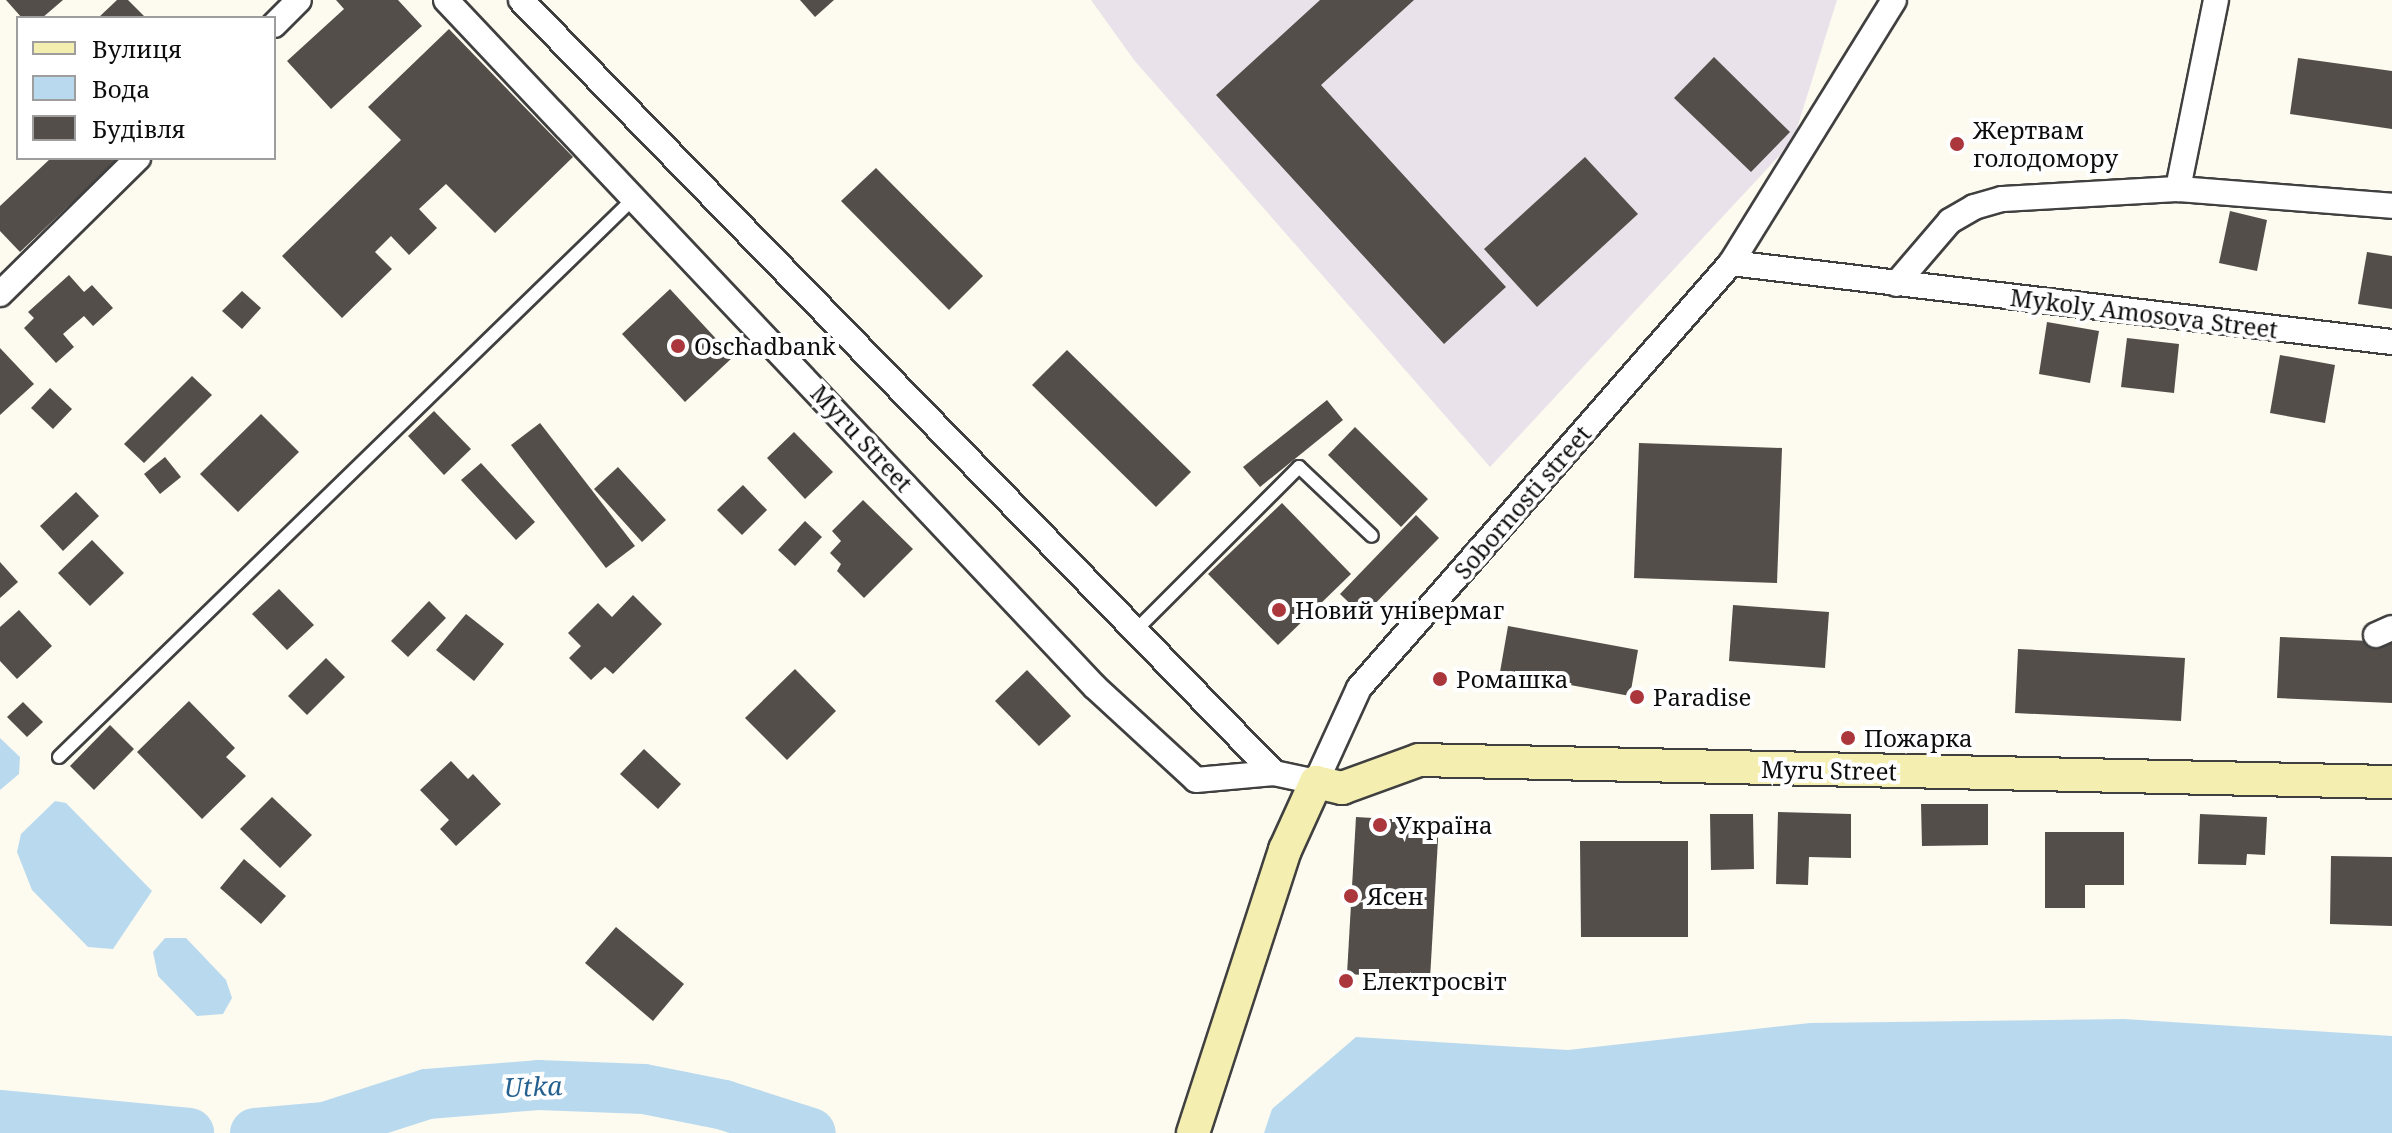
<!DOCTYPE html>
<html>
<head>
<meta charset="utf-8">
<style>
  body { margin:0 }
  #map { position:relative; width:2392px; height:1133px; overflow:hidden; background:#fdfaef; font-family:"Noto Serif",serif }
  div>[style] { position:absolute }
  .industrial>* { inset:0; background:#eae2ea }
  .water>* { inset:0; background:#b9daee }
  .river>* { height:50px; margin:-25px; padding:0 25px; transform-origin:25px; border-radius:25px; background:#b9daee }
  .building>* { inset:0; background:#544e4a }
  .roads { filter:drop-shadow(2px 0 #404040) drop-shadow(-2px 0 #404040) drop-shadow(0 2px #404040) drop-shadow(0 -2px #404040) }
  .service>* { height:12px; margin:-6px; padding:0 6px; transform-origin:6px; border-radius:6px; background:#fff }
  .minor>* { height:24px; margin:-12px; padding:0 12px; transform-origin:12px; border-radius:12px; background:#fff }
  .secondary>* { height:32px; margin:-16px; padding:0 16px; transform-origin:16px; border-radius:16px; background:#f5eeb1 }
  .dots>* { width:22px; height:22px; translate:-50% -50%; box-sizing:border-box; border:4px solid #fff; border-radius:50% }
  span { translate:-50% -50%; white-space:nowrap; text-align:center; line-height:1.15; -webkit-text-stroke:8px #fff; paint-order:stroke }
  .poi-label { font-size:24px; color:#0d0d0d }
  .left { translate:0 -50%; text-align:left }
  .street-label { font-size:24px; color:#0d0d0d }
  .water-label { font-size:26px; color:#25618f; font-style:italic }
  .legend { position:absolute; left:16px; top:16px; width:260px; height:144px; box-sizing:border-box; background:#fff; border:2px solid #9e9e9e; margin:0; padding:10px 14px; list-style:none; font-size:24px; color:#0d0d0d }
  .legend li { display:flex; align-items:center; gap:16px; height:40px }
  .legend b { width:40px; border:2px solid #9e9e9e }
</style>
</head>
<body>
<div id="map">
  <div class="industrial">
    <div style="clip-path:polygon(1091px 0,1837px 0,1793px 141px,1490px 467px,1134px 60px)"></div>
  </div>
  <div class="water">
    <div style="clip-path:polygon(0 738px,20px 757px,19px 774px,0 790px)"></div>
    <div style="clip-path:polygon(55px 801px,66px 803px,152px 891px,113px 949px,88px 947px,32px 890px,17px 852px,21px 834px)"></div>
    <div style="clip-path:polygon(165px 938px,186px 938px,226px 980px,232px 998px,223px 1014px,197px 1016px,158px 976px,153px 952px)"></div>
    <div style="clip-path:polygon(2124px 1019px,2392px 1036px,2392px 1133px,1264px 1133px,1272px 1109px,1356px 1037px,1568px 1050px,1810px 1023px)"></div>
  </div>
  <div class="river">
    <div style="left:0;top:1115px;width:190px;rotate:5.4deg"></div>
    <div style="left:255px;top:1133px;width:70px;rotate:-4.9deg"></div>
    <div style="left:325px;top:1127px;width:107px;rotate:-17.9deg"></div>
    <div style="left:427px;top:1094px;width:111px;rotate:-4.6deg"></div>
    <div style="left:538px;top:1085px;width:106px;rotate:2.2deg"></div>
    <div style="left:644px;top:1089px;width:82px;rotate:11.3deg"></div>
    <div style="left:724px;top:1105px;width:91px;rotate:17.8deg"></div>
  </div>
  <div class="building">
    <div style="clip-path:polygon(6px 0,63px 0,42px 18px,22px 18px)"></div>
    <div style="clip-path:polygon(117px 0,128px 0,146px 18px,98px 18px)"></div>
    <div style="clip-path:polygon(336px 0,398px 0,422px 26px,331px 109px,287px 61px,344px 9px)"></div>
    <div style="clip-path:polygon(800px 0,834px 0,815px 17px)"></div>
    <div style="clip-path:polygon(1320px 0,1414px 0,1321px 85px,1506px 287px,1444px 344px,1216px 95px)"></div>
    <div style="clip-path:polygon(449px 29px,573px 157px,495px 233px,446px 184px,419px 209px,437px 228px,409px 255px,391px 236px,375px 252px,392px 269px,342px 318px,282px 256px,401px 140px,368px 107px)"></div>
    <div style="clip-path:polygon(1714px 57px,1790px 132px,1751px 172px,1674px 98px)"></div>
    <div style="clip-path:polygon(2298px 58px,2392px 71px,2392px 129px,2290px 114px)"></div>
    <div style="clip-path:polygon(1585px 157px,1638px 214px,1537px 307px,1484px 249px)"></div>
    <div style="clip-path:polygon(51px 158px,119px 158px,20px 252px,0 231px,0 206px)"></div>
    <div style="clip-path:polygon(876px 168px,983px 276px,949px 310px,841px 201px)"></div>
    <div style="clip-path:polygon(2230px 211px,2267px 220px,2257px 271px,2219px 263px)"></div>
    <div style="clip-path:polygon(2367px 252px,2392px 256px,2392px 309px,2358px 304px)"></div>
    <div style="clip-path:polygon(69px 275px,84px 292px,92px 285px,113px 308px,93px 326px,84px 316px,63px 334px,74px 347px,56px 363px,24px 328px,34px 318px,28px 312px)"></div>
    <div style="clip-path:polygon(670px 289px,733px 357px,685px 402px,622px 334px)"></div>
    <div style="clip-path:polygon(242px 291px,261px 308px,242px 329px,222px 311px)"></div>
    <div style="clip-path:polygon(2047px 322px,2099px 331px,2090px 383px,2039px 374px)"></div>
    <div style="clip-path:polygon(2127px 338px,2179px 344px,2174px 393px,2121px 387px)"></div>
    <div style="clip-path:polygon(0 348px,34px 384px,0 415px)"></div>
    <div style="clip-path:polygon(1067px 350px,1191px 472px,1156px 507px,1032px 385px)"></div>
    <div style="clip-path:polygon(2280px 355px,2335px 365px,2325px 423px,2270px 413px)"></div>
    <div style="clip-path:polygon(192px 376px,212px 395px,144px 463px,124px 444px)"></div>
    <div style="clip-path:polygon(50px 388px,72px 409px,53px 429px,31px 408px)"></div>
    <div style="clip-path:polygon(1327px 400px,1343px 420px,1260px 487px,1243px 467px)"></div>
    <div style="clip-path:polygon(434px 411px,471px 449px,444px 475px,408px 436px)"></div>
    <div style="clip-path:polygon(261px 414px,299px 452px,238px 512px,200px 474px)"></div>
    <div style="clip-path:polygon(540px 423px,635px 546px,606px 568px,511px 445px)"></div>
    <div style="clip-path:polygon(1355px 427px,1428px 499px,1401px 527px,1328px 455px)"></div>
    <div style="clip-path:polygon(794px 432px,833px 472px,805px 499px,767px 458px)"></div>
    <div style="clip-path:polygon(1639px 443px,1782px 448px,1777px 583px,1634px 578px)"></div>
    <div style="clip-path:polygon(165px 457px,181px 477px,160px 494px,144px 474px)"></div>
    <div style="clip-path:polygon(481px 463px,535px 522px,516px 540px,461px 480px)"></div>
    <div style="clip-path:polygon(618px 467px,666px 520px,642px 542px,594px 489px)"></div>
    <div style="clip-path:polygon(743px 485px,767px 510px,742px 535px,717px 510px)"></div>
    <div style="clip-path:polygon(76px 492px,99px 516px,63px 551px,40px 526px)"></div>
    <div style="clip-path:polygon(863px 500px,913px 549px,864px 598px,837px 571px,841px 564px,830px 553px,841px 541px,832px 531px)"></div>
    <div style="clip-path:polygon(1282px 503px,1351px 574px,1278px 645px,1208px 574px)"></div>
    <div style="clip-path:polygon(1416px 515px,1439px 538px,1363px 616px,1340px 594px)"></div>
    <div style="clip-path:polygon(805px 521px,822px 537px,795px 566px,778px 550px)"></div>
    <div style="clip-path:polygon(92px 540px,124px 573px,90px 606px,58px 573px)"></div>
    <div style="clip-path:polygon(0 562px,18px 582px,0 598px)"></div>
    <div style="clip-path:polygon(279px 589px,314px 625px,287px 650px,252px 614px)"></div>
    <div style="clip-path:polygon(633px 595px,662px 624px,613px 674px,605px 667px,591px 680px,569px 658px,581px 646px,568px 633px,598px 603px,612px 617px)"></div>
    <div style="clip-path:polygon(429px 601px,446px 618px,408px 657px,391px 641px)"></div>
    <div style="clip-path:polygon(1733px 605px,1829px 612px,1825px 668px,1729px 661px)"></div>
    <div style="clip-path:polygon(19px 610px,52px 646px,17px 679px,0 661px,0 627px)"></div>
    <div style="clip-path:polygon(466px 614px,504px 644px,474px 681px,436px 650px)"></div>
    <div style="clip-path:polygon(1508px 626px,1638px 650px,1630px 696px,1500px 672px)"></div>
    <div style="clip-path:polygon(2280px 637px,2392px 642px,2392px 703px,2277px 698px)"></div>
    <div style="clip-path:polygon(2018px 649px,2185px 658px,2181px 721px,2015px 713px)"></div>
    <div style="clip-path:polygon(326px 658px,345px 677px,307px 715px,288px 696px)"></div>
    <div style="clip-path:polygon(795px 669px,836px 711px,787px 760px,745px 718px)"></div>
    <div style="clip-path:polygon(1027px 670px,1071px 716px,1039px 746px,995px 701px)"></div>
    <div style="clip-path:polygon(189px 701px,235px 748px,226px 757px,246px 776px,202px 819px,137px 752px)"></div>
    <div style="clip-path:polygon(23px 702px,43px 722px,27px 737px,7px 717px)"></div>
    <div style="clip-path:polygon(110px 725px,134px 749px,94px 790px,70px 766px)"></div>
    <div style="clip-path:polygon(644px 749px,681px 784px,658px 809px,620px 774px)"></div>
    <div style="clip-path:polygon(451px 761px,468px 779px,473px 774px,501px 804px,456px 846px,440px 829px,449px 820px,420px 790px)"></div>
    <div style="clip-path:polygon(272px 797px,312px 835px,280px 868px,240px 829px)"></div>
    <div style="clip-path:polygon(1921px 804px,1988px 804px,1988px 845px,1922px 846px)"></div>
    <div style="clip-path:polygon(1778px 812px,1851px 814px,1851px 858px,1809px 857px,1808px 885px,1776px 884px)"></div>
    <div style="clip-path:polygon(1710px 814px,1753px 814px,1754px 869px,1711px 870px)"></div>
    <div style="clip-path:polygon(2200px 814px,2267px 817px,2265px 855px,2247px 854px,2246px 865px,2198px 864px)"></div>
    <div style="clip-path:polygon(1356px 817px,1439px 822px,1430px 979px,1347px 974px)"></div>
    <div style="clip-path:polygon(2045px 832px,2124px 832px,2124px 885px,2085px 885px,2085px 908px,2045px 908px)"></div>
    <div style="clip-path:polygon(1580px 841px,1688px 841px,1688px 937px,1581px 937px)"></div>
    <div style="clip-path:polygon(2331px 856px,2392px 857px,2392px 926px,2330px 924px)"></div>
    <div style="clip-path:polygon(244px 859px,286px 896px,261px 924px,220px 888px)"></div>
    <div style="clip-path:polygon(616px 927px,684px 984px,653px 1021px,585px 963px)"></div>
  </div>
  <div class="roads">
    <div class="service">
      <div style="left:1135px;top:631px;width:232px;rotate:-45deg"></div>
      <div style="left:1299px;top:467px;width:100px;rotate:43.4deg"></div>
      <div style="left:59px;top:757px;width:803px;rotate:-44.19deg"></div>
    </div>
    <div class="minor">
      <div style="left:446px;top:0;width:945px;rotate:46.63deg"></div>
      <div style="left:1095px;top:687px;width:137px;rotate:42.6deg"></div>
      <div style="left:1196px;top:780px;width:78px;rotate:-5.1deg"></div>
      <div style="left:1274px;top:773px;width:43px;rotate:12.1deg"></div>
      <div style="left:1316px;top:782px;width:103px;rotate:-65.4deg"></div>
      <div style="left:1359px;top:688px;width:565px;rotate:-48.8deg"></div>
      <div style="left:1731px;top:263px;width:309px;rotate:-58.2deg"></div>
      <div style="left:521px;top:0;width:1079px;rotate:45.75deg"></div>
      <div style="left:2216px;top:0;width:193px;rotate:101.4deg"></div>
      <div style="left:2178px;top:189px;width:215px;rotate:4.5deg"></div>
      <div style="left:274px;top:25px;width:35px;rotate:-45deg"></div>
      <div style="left:1731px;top:263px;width:666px;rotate:6.82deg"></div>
      <div style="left:1896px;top:284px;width:83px;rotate:-49.4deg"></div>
      <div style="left:1950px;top:221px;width:28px;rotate:-30deg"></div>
      <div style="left:1974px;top:207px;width:29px;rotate:-16deg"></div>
      <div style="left:2002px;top:199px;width:176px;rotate:-3.3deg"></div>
      <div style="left:0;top:294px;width:194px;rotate:-44.6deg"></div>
      <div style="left:2376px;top:635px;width:17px;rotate:-24deg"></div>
    </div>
    <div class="secondary">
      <div style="left:1193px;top:1133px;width:298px;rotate:-72deg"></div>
      <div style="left:1285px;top:850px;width:75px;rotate:-65.5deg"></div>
      <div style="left:1316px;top:782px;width:27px;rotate:13deg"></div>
      <div style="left:1342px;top:788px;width:82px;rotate:-20deg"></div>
      <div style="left:1419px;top:760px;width:973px;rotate:1.3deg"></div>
    </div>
  </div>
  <div class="dots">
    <div style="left:1957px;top:144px;background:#ab363b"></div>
    <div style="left:678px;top:346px;background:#ab363b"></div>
    <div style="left:1279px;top:610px;background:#ab363b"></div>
    <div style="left:1440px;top:679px;background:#ab363b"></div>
    <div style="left:1637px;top:697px;background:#ab363b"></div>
    <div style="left:1848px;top:738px;background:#ab363b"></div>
    <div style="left:1380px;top:825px;background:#ab363b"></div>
    <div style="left:1351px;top:896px;background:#ab363b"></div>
    <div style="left:1346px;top:981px;background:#ab363b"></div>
  </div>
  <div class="poi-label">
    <span class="left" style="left:1973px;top:144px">Жертвам<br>голодомору</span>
    <span class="left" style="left:694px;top:346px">Oschadbank</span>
    <span class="left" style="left:1295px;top:610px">Новий універмаг</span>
    <span class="left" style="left:1456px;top:679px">Ромашка</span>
    <span class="left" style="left:1653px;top:697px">Paradise</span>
    <span class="left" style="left:1864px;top:738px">Пожарка</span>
    <span class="left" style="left:1396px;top:825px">Україна</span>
    <span class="left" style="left:1367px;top:896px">Ясен</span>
    <span class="left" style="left:1362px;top:981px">Електросвіт</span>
  </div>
  <div class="street-label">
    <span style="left:2144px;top:313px;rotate:7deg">Mykoly Amosova Street</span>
    <span style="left:862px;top:438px;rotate:47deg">Myru Street</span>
    <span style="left:1522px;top:502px;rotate:-49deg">Sobornosti street</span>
    <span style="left:1829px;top:770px;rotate:1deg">Myru Street</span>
  </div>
  <div class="water-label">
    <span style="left:533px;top:1087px;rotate:-2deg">Utka</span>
  </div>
  <ul class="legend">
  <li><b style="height:10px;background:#f5eeb1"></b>Вулиця</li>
  <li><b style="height:22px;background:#b9daee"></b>Вода</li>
  <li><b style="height:22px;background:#544e4a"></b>Будівля</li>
  </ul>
</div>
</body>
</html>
